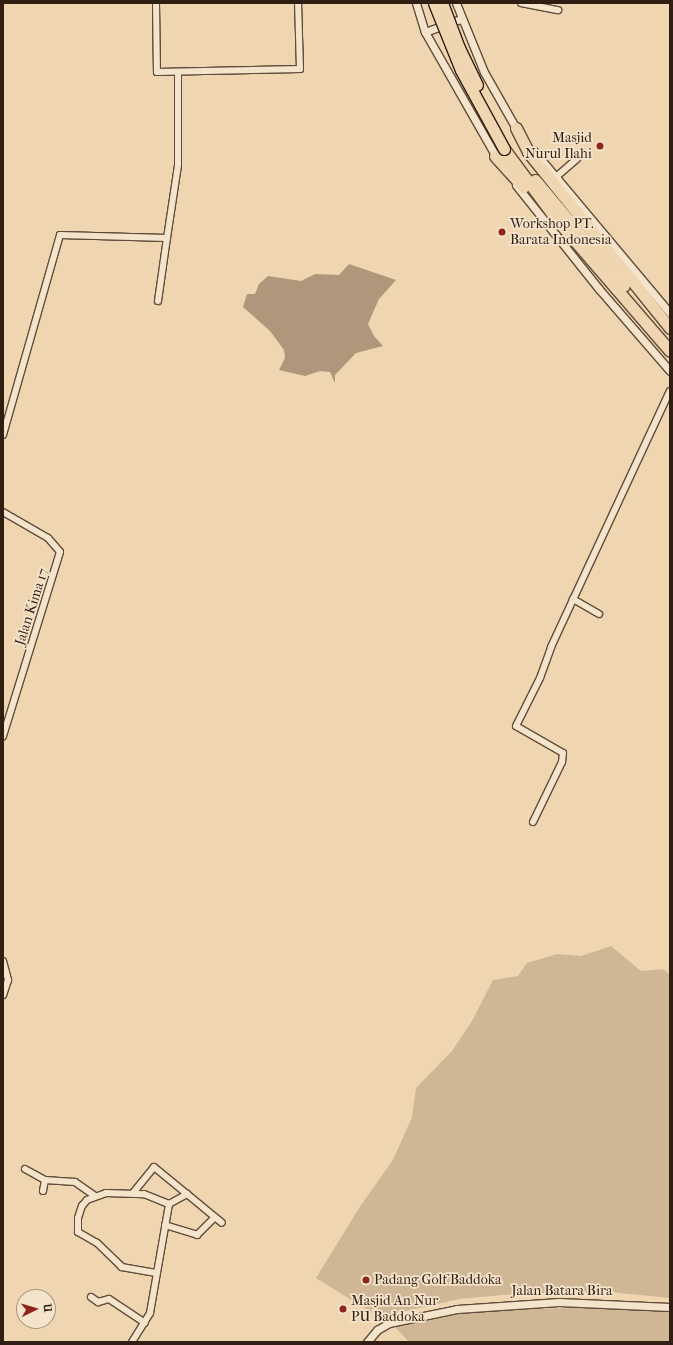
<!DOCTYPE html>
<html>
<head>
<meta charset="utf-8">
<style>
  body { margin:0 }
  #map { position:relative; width:673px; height:1345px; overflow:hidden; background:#efd5b0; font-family:"IM FELL French Canon",serif }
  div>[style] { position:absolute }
  .green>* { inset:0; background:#cfb695 }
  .water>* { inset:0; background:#ae977a }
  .roads { filter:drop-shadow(1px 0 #604c3a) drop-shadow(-1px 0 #604c3a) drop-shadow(0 1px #604c3a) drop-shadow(0 -1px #604c3a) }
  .minor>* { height:6px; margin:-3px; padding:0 3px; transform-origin:3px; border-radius:3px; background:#f5e4cc }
  .tertiary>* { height:7px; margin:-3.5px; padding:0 3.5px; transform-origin:3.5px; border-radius:3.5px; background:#f5e4cc }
  .motorway>* { height:11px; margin:-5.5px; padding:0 5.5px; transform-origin:5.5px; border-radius:5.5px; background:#efd5b0 }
  .bridges { filter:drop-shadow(1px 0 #311e12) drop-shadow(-1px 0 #311e12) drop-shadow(0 1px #311e12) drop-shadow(0 -1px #311e12) }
  .motorway-bridge>* { height:11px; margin:-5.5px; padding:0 5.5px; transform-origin:5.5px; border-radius:5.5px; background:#efd5b0 }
  .dots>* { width:11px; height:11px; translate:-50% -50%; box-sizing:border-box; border:2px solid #f5e4cc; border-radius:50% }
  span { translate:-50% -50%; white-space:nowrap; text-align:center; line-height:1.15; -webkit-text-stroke:3.5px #f5e4cc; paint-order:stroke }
  .poi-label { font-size:14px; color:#311e12 }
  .right { translate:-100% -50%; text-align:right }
  .left { translate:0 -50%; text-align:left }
  .street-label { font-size:14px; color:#311e12 }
  .frame { position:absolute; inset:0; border:4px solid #311e12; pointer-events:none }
  .north { position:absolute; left:16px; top:1289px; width:40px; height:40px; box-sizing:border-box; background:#f5e4cc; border:1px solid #a79582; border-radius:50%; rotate:85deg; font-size:11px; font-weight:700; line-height:16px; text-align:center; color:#311e12 }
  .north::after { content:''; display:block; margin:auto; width:14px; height:18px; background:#8f2418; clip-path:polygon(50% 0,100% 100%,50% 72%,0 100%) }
</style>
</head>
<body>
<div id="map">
  <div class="green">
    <div style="clip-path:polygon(611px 946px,641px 971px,663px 969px,670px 975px,670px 1298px,609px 1292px,502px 1295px,459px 1299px,379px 1317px,316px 1278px,361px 1205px,393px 1160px,412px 1117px,416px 1088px,452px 1051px,472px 1021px,493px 980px,518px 976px,527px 963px,557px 954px,581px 956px)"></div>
    <div style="clip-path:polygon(670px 1306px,670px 1342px,409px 1342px,394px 1326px,432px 1319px,432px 1313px,440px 1311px)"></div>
  </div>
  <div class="water">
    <div style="clip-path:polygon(349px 264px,396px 280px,379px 299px,368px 324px,374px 336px,383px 346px,356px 353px,335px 375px,335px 383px,330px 372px,320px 371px,305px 376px,279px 370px,285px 358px,284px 350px,270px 331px,243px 307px,247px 294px,255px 294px,259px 284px,268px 276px,301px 281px,315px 274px,339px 275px)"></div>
  </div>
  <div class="roads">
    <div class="minor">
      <div style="left:156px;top:3px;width:69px;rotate:89.2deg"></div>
      <div style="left:157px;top:72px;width:143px;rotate:-1.2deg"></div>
      <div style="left:300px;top:69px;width:66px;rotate:-91.7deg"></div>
      <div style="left:521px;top:3px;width:38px;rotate:11deg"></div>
      <div style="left:556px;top:177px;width:28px;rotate:-41deg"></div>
      <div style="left:158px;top:301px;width:64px;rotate:-81.9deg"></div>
      <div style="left:3px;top:435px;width:208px;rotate:-74.1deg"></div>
      <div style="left:60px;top:235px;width:107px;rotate:1.6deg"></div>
      <div style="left:167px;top:238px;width:74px;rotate:-81.4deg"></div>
      <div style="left:178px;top:165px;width:93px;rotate:-90deg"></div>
      <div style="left:3px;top:512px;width:52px;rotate:30deg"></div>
      <div style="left:48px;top:538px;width:18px;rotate:49deg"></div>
      <div style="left:60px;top:552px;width:193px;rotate:107.2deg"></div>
      <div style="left:573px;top:599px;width:30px;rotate:30deg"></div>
      <div style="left:533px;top:822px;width:67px;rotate:-64.2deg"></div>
      <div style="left:562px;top:762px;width:9px;rotate:-84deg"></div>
      <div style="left:563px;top:753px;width:54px;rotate:-150.1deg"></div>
      <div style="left:516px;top:726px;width:54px;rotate:-63.4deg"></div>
      <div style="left:540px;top:678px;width:33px;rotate:-70deg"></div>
      <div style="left:551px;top:647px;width:282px;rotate:-65.1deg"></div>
      <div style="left:3px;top:961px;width:20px;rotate:75deg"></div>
      <div style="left:8px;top:980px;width:16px;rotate:108deg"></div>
      <div style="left:25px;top:1169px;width:23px;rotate:29deg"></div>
      <div style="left:45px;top:1180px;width:30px;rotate:4deg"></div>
      <div style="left:75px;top:1182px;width:24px;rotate:35deg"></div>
      <div style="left:43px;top:1191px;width:11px;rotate:-80deg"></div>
      <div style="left:133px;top:1193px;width:33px;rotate:-51deg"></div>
      <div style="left:154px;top:1167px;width:43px;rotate:39.3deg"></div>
      <div style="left:169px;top:1204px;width:21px;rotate:-29deg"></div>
      <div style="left:187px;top:1194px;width:45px;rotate:39.6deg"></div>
      <div style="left:165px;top:1225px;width:34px;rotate:17deg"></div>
      <div style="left:197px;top:1235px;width:25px;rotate:-45deg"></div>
      <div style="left:156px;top:1273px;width:35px;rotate:-170deg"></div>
      <div style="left:122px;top:1267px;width:35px;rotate:-136deg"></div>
      <div style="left:97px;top:1243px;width:22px;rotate:-150deg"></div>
      <div style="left:78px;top:1232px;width:14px;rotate:-90deg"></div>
      <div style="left:78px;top:1218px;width:13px;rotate:-72deg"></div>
      <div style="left:82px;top:1206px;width:8px;rotate:-50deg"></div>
      <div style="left:87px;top:1200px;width:20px;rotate:-20deg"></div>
      <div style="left:106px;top:1193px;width:38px;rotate:2deg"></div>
      <div style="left:144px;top:1194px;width:27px;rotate:22deg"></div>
      <div style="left:91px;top:1297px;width:9px;rotate:36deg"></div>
      <div style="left:98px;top:1302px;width:11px;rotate:-15deg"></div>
      <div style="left:109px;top:1299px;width:43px;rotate:33.7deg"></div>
      <div style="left:132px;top:1342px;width:34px;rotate:-58deg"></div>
      <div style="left:150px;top:1313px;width:111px;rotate:-80.1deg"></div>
    </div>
    <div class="tertiary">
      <div style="left:416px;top:3px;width:30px;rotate:73deg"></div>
      <div style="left:425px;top:32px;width:145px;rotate:60.3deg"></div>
      <div style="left:456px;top:3px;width:74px;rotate:67.9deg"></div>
      <div style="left:484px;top:72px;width:67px;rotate:60.4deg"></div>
      <div style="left:425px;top:32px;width:38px;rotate:-20deg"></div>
      <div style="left:534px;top:151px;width:212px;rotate:50deg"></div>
      <div style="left:516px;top:185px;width:133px;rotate:51.4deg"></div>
      <div style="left:599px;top:289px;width:108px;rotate:49.1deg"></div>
      <div style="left:367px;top:1342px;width:16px;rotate:-50deg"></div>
      <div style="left:377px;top:1330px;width:14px;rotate:-30deg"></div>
      <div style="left:389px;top:1323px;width:69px;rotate:-11.6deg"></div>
      <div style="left:457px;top:1309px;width:102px;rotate:-3.9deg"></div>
      <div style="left:559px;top:1302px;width:111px;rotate:2.6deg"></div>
    </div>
    <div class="motorway">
      <div style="left:516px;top:128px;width:27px;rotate:63deg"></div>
      <div style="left:528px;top:152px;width:226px;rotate:51.1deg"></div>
      <div style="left:504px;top:149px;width:87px;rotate:53.4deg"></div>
      <div style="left:556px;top:219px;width:174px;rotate:49.2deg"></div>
      <div style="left:495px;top:156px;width:42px;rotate:47.9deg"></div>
      <div style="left:535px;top:180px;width:138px;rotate:50deg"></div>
    </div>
  </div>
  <div class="bridges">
    <div class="motorway-bridge">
      <div style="left:434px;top:3px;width:72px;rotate:68.1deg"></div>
      <div style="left:461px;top:70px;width:90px;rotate:61.4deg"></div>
      <div style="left:442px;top:3px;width:48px;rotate:69.3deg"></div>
      <div style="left:459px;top:48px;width:41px;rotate:64.1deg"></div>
    </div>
  </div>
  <div class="dots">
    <div style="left:600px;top:146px;background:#8f2418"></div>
    <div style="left:502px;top:232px;background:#8f2418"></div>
    <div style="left:366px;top:1280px;background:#8f2418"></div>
    <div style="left:343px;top:1309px;background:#8f2418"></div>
  </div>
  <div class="poi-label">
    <span class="right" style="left:592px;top:146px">Masjid<br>Nurul Ilahi</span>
    <span class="left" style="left:510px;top:232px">Workshop PT.<br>Barata Indonesia</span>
    <span class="left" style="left:374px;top:1280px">Padang Golf Baddoka</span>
    <span class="left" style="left:351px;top:1309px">Masjid An Nur<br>PU Baddoka</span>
  </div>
  <div class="street-label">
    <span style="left:32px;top:607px;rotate:-72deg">Jalan Kima 17</span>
    <span style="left:562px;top:1291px">Jalan Batara Bira</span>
  </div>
  <div class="frame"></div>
  <div class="north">U</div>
</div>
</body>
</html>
